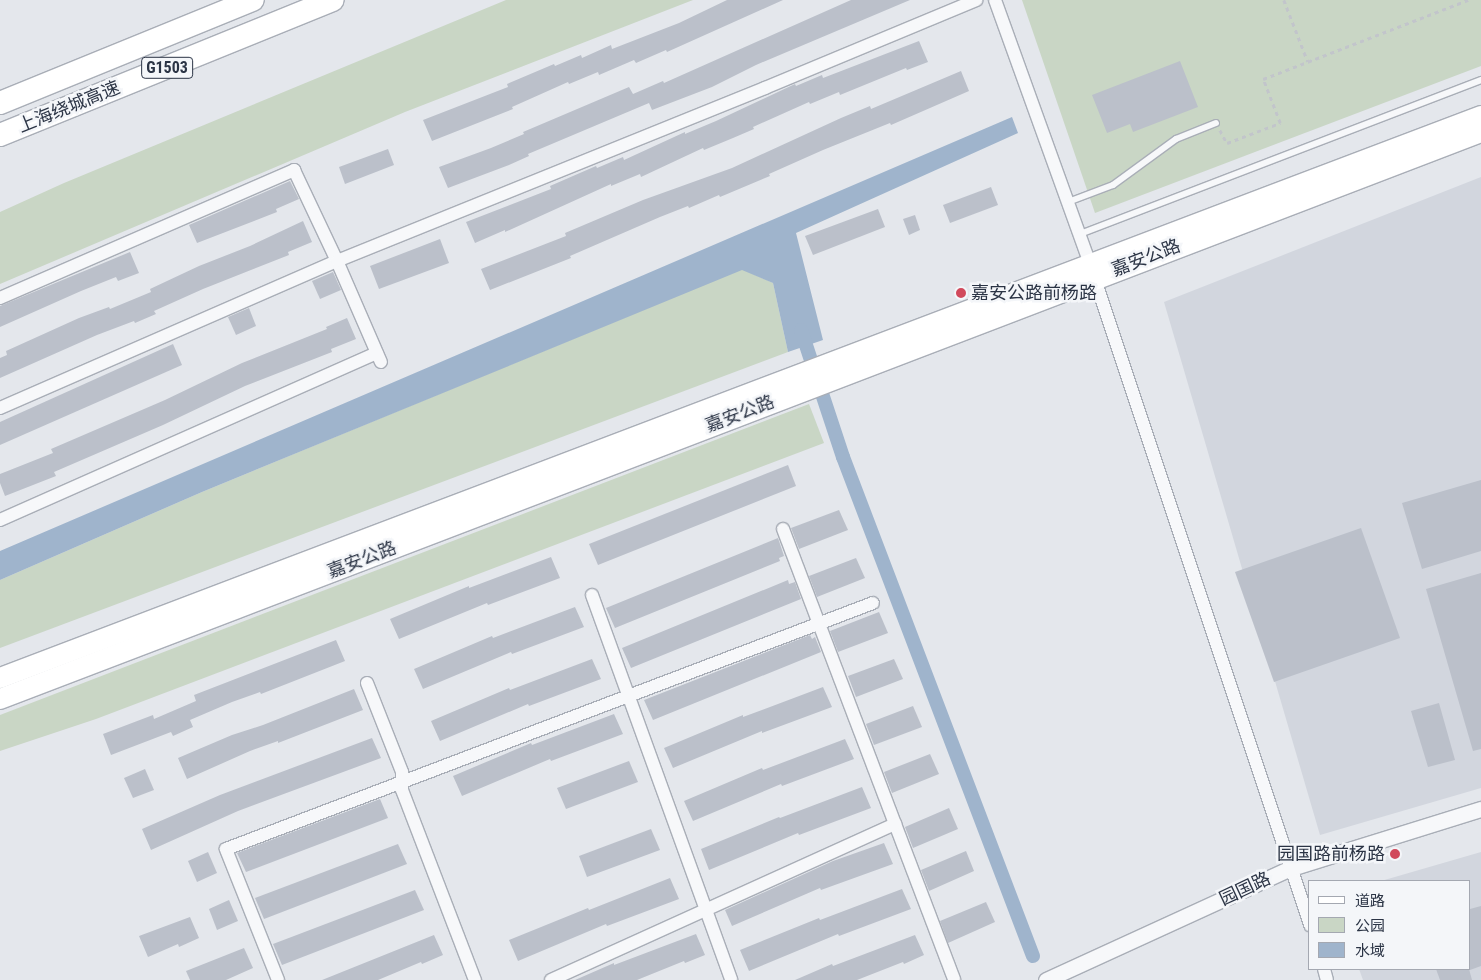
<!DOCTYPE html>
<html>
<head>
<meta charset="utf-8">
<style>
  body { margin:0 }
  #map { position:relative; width:1481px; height:980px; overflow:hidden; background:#e4e7ec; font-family:"Roboto Condensed","Noto Sans SC",sans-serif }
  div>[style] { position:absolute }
  .built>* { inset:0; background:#d2d6de }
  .green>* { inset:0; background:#c9d6c5 }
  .water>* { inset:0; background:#9fb4cc }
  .canal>* { height:14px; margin:-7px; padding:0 7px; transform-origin:7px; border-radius:7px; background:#9fb4cc }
  .building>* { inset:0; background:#bbc0ca }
  .path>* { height:2.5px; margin-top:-1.25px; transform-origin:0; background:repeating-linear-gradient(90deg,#c2c5cb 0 4px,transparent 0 8px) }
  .roads { filter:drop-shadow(1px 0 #a9aeb7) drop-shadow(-1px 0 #a9aeb7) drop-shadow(0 1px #a9aeb7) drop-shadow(0 -1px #a9aeb7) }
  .service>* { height:6px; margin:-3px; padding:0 3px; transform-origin:3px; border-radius:3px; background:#f7f8fa }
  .minor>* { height:12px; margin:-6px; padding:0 6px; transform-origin:6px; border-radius:6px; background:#f7f8fa }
  .tertiary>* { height:15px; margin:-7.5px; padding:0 7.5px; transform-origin:7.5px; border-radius:7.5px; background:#f7f8fa }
  .primary>* { height:20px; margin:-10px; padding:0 10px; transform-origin:10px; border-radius:10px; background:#fff }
  .motorway>* { height:22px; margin:-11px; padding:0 11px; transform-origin:11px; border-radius:11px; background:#fff }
  .dots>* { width:14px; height:14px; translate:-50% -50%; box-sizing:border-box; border:2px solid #f4f6f9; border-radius:50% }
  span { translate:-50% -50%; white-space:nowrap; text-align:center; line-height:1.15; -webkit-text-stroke:5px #f4f6f9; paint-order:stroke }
  .shield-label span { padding:1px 4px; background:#f4f6f9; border:1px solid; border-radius:4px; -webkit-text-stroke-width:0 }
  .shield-label { font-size:16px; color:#2b3445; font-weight:700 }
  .street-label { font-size:18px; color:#2b3445 }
  .poi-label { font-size:18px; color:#2b3445 }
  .left { translate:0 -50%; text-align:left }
  .right { translate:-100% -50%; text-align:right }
  .legend { position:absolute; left:1308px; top:880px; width:162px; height:90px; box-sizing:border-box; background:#f4f6f9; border:1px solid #a4a8b1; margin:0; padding:6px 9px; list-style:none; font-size:15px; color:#2b3445 }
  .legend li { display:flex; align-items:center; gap:10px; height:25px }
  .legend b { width:25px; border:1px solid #a4a8b1 }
</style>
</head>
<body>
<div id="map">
  <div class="built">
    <div style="clip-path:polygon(1481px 177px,1481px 788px,1320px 835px,1164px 302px)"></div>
    <div style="clip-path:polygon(1481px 852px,1481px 980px,1363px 980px,1359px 969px,1470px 969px,1470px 881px,1381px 881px)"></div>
  </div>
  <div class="green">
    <div style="clip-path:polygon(506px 0,693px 0,405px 112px,0 284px,0 212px,64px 183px)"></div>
    <div style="clip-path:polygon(1022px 0,1481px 0,1481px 66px,1095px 213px)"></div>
    <div style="clip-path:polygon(742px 269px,773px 283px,788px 352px,0 648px,0 580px,202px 492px)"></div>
    <div style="clip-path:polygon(809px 404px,824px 443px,96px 719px,0 751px,0 715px)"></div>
  </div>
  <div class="water">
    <div style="clip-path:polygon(1012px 117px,1018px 133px,796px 233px,823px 340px,788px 352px,773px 283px,742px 270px,202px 492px,0 580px,0 551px)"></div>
  </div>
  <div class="canal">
    <div style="left:801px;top:330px;width:134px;rotate:71.7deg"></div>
    <div style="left:843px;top:457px;width:534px;rotate:69.16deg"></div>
  </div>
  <div class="building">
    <div style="clip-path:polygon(727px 0,783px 0,667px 52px,666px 50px,636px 63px,634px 60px,599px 75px,598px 72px,569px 84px,568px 82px,512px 107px,513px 109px,432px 141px,423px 120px,508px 87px,507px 84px,554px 64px,555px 66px,581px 55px,582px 58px,611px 45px,612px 49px,679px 23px)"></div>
    <div style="clip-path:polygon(851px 0,910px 0,756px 65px,712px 87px,652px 110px,649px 103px,528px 154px,529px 156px,509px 165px,448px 188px,439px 167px,491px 148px,524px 134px,523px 132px,629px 87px,633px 94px,663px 81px,664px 83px)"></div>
    <div style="clip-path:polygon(919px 41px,928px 62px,907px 70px,906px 68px,840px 95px,839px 92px,810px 104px,809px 102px,753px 127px,754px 129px,733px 138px,704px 150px,703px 148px,641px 177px,640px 174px,611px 186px,611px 184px,505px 232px,505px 230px,475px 243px,466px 222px,551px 189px,550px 186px,596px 166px,597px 168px,623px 157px,624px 160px,685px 132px,685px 134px,716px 121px,795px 84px,796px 86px,822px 75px,823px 78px)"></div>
    <div style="clip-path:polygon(1180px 61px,1198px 107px,1133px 132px,1130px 124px,1107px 133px,1092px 95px)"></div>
    <div style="clip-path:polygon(961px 71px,969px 91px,891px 125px,890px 123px,823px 150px,769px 174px,770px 176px,720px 197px,719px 195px,689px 208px,688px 206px,660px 217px,570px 256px,571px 258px,490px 290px,481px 269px,566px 236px,565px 233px,643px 200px,732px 168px,841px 118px,870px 106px,871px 109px)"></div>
    <div style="clip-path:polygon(388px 149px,394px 165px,345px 184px,339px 167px)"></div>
    <div style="clip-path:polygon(290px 181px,299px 199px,276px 209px,277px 212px,197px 243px,189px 225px)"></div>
    <div style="clip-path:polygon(991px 187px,998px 205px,950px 223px,943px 205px)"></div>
    <div style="clip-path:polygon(878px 209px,885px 227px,813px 255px,805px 236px)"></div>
    <div style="clip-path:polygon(915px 215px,920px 230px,909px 235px,903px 219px)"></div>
    <div style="clip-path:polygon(303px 221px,312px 242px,288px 252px,289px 255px,203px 289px,154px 311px,156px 314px,135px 323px,134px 321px,97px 335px,0 378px,0 358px,7px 355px,6px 351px,79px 318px,109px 307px,110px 309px,151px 292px,150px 289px,199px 266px,250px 246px)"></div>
    <div style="clip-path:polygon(440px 239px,449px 263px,379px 289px,370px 266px)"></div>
    <div style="clip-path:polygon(130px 252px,139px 273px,118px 281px,116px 277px,81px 291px,0 327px,0 306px)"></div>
    <div style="clip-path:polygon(333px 272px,341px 290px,320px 299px,312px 281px)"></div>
    <div style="clip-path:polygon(249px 308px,256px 326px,236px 335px,228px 317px)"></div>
    <div style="clip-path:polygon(347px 318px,356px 339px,331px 349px,332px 352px,245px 386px,163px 425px,54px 472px,56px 476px,5px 496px,0 483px,0 474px,53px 453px,51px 449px,165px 400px,242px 363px,327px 329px,326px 327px)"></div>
    <div style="clip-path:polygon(173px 344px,182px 365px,0 445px,0 422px)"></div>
    <div style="clip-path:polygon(788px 465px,796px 486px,598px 565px,589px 544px)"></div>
    <div style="clip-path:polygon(1481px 480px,1481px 551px,1422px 569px,1402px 503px)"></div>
    <div style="clip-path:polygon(839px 510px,848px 530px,799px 549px,791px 528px)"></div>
    <div style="clip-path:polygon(1361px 528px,1400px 638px,1274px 682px,1235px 572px)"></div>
    <div style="clip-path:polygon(778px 538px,784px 556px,779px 558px,780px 561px,615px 628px,606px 608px)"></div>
    <div style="clip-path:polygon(551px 557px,560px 578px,488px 605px,487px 603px,399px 639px,390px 619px,469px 586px,469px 588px)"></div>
    <div style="clip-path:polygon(856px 558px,865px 578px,817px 597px,809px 576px)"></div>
    <div style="clip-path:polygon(1481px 573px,1481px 749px,1473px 751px,1426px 589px)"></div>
    <div style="clip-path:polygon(788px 580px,789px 584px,795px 582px,801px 599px,631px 668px,622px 648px)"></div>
    <div style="clip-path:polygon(575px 607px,584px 627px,512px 654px,511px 652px,423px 689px,414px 669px,492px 636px,493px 638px)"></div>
    <div style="clip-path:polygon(879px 612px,888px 633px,838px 652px,830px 631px)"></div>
    <div style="clip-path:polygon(810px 635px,812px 639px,815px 637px,821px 652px,653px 720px,644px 700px)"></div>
    <div style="clip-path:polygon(336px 640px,345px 661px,261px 694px,260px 692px,232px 702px,190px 720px,193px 727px,173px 736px,171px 732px,111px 755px,103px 734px,153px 715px,154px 719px,196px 701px,194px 695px)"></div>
    <div style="clip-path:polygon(592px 659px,601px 679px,529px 706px,528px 704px,440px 741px,431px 721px,509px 688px,510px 690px)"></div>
    <div style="clip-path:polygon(894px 659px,903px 679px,856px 697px,848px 676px)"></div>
    <div style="clip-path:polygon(823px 687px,832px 707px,762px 733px,762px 731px,673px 768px,664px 748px,743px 715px,743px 717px)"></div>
    <div style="clip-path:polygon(354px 689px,363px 710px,278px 743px,278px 741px,250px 751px,187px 779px,178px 758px,232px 735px,263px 725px)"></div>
    <div style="clip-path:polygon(1439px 703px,1455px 760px,1428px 767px,1411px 711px)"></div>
    <div style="clip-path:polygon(913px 706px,922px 727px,874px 745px,866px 724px)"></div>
    <div style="clip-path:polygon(614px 714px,623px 734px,551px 761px,550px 759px,462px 796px,453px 776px,531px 743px,532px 745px)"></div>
    <div style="clip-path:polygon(372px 738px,381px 758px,238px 811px,151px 850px,142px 829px,220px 795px)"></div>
    <div style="clip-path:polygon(845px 739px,854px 759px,782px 786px,781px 784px,693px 821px,684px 801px,762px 768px,763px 770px)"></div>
    <div style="clip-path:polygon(930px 754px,939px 774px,892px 793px,884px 772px)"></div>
    <div style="clip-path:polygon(629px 761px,638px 782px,566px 809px,557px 788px)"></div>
    <div style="clip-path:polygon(145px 769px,154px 790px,133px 798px,124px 778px)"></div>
    <div style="clip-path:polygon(862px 787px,871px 808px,799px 835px,798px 833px,709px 870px,701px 849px,779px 817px,780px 818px)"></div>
    <div style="clip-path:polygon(380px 799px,388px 818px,246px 872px,237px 853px)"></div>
    <div style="clip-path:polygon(949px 808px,958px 829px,913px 848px,905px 827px)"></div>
    <div style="clip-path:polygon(651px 829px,660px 850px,587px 877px,579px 856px)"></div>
    <div style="clip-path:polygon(884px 843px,893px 864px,821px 890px,820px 888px,732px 926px,725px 910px,833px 861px)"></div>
    <div style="clip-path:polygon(398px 844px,407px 864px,264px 919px,255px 898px)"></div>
    <div style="clip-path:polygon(966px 851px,974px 871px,929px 891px,921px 870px)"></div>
    <div style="clip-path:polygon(208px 852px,217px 873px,197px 882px,188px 861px)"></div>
    <div style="clip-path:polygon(670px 878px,679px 899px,607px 926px,606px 924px,518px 961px,509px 940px,588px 908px,589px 910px)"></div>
    <div style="clip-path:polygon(902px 889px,911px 909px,839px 936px,838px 934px,749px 971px,740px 950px,819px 918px,820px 920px)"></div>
    <div style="clip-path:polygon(415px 890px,424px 910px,282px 965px,273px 944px)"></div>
    <div style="clip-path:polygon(229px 900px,238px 921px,217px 930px,209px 909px)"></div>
    <div style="clip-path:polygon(986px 902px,995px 922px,948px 943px,940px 921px)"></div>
    <div style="clip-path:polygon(1481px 906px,1481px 966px,1470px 970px,1470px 909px)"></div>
    <div style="clip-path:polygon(190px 917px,199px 938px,179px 947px,178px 944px,148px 957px,139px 936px)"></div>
    <div style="clip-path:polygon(696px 934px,705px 955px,685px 963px,684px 961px,637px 980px,575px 980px,614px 963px,614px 965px)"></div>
    <div style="clip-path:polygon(434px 935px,443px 955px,422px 964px,421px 962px,378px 980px,322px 980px)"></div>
    <div style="clip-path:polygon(915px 935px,924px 955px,904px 964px,903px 962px,857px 980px,795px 980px,832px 964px,833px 966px)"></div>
    <div style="clip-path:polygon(244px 948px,253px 968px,226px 980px,190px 980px,186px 971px)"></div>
    <div style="clip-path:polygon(1436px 969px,1469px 969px,1472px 980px,1440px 980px)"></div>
  </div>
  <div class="path">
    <div style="left:1284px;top:0;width:66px;rotate:68.8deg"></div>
    <div style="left:1220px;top:130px;width:15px;rotate:62deg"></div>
    <div style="left:1227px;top:143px;width:57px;rotate:-20.7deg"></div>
    <div style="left:1280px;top:123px;width:47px;rotate:-111.1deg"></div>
    <div style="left:1263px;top:79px;width:220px;rotate:-21.1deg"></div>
  </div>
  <div class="roads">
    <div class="service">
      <div style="left:1068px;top:202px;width:48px;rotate:-20.7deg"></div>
      <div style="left:1113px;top:185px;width:78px;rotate:-36.1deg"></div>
      <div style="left:1176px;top:139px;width:43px;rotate:-21.8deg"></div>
      <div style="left:1080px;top:234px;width:430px;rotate:-21deg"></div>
    </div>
    <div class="minor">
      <div style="left:995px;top:0;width:281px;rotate:70.2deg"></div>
      <div style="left:1090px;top:264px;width:697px;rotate:71.59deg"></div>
      <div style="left:0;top:298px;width:321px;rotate:-23.5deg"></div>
      <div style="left:294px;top:170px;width:101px;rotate:64.7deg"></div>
      <div style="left:337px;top:261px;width:110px;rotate:66.5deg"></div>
      <div style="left:0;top:408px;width:368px;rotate:-23.6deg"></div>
      <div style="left:337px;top:261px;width:462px;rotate:-22deg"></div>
      <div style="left:765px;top:88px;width:229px;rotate:-22.6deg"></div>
      <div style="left:0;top:520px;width:412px;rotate:-23.9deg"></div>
      <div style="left:783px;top:529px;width:482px;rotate:69.2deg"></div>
      <div style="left:592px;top:595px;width:409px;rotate:70.1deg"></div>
      <div style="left:367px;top:683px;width:96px;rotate:68.5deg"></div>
      <div style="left:402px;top:772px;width:18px;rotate:90deg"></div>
      <div style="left:402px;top:790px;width:204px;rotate:69deg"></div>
      <div style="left:1324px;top:969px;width:11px;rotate:75deg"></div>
      <div style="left:278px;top:980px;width:141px;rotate:-111.7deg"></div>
      <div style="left:226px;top:849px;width:692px;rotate:-20.82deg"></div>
      <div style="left:551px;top:980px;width:378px;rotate:-24.4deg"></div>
    </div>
    <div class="tertiary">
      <div style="left:1046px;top:980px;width:269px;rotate:-24.6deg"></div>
      <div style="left:1291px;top:868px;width:199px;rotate:-17.3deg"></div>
    </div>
    <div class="primary">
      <div style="left:0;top:678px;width:1584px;rotate:-20.78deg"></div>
      <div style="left:0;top:699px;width:1586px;rotate:-20.95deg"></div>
    </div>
    <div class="motorway">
      <div style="left:0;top:103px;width:273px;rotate:-22.2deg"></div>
      <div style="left:0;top:135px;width:359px;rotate:-22.1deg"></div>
    </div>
  </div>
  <div class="dots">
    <div style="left:961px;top:293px;background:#d1495b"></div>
    <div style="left:1395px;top:854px;background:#d1495b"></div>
  </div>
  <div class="shield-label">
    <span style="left:167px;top:68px">G1503</span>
  </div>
  <div class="street-label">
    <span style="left:69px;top:107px;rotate:-22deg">上海绕城高速</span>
    <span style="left:1146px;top:258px;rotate:-21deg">嘉安公路</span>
    <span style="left:740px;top:414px;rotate:-21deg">嘉安公路</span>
    <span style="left:362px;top:560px;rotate:-21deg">嘉安公路</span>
    <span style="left:1245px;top:889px;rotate:-25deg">园国路</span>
  </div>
  <div class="poi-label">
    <span class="left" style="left:971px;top:293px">嘉安公路前杨路</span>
    <span class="right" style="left:1385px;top:854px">园国路前杨路</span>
  </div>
  <ul class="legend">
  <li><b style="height:6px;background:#fff"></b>道路</li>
  <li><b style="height:14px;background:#c9d6c5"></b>公园</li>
  <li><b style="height:14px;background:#9fb4cc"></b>水域</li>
  </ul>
</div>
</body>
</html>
